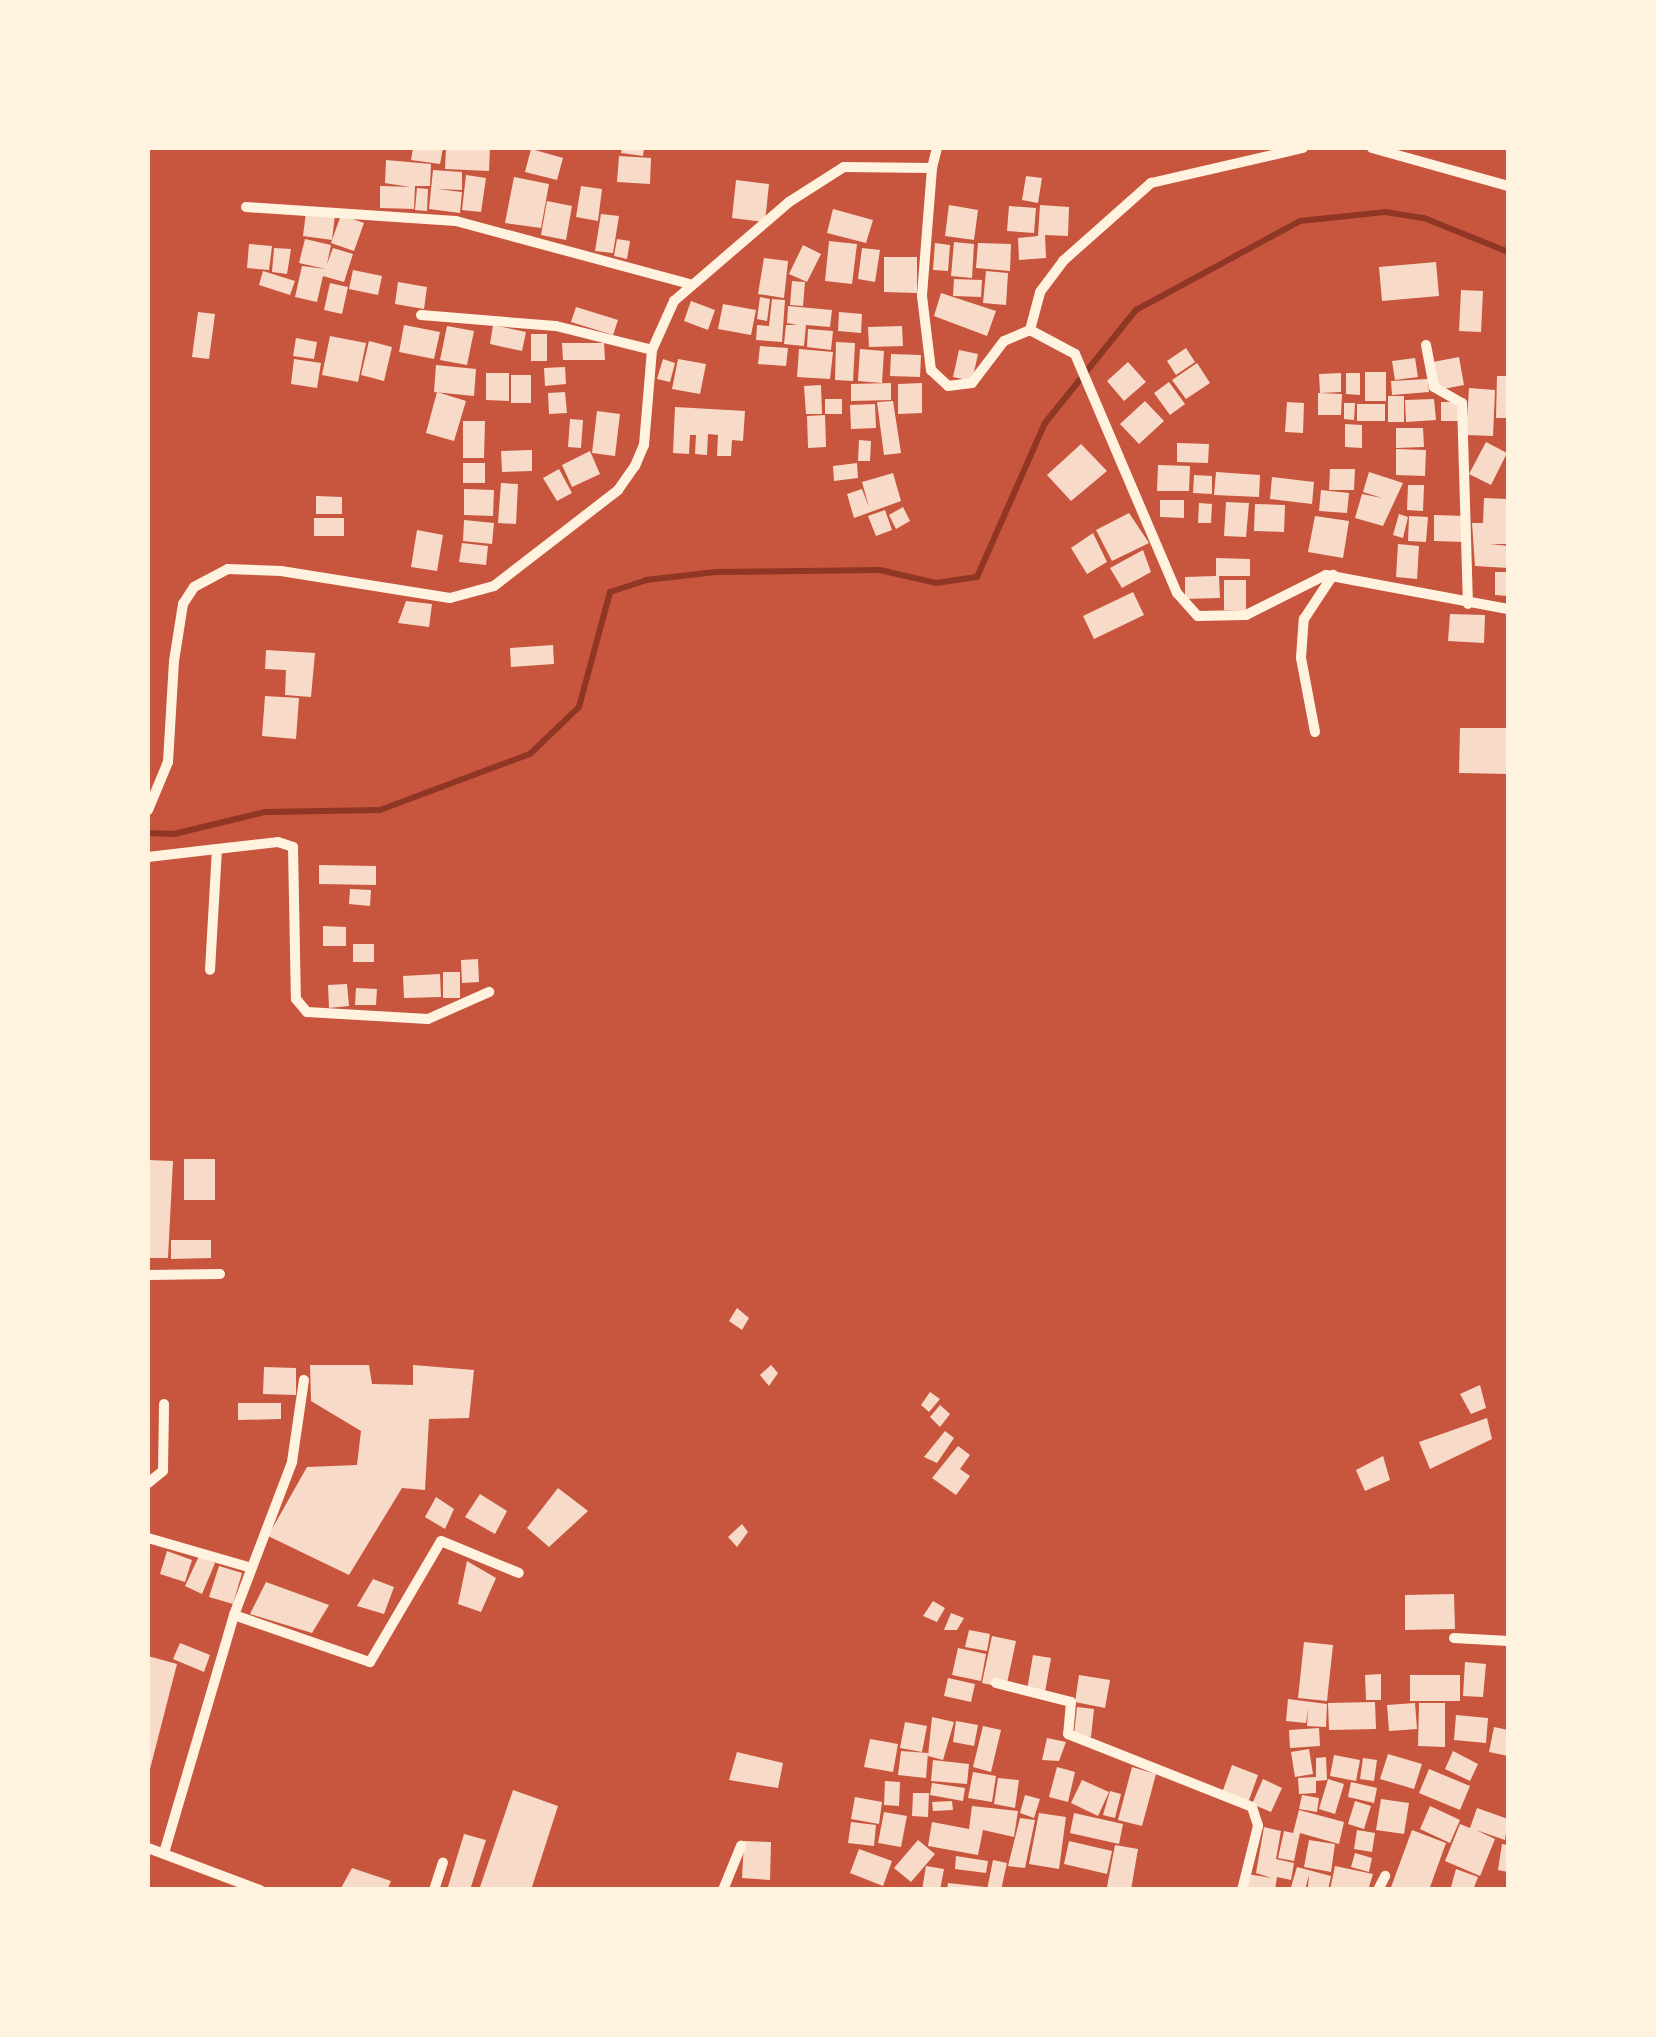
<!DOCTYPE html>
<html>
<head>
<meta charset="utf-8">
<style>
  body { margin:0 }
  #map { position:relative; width:1656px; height:2037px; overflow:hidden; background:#c8553d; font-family:Cabin,sans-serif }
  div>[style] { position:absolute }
  .stream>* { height:6px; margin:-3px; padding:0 3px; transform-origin:3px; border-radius:3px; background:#8f3625 }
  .building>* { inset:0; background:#f7dbc8 }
  .minor>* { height:10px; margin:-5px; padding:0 5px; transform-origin:5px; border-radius:5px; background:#fff3e0 }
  span { translate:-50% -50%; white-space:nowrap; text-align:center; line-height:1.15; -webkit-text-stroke:10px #fff3e0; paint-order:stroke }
  .frame { position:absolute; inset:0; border:150px solid #fff3e0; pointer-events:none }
</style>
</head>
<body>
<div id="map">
  <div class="stream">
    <div style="left:148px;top:833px;width:26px;rotate:2deg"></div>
    <div style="left:174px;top:834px;width:94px;rotate:-13.6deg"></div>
    <div style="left:265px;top:812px;width:115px;rotate:-1deg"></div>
    <div style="left:380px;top:810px;width:160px;rotate:-20.5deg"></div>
    <div style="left:530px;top:754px;width:68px;rotate:-43.8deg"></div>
    <div style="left:579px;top:707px;width:119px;rotate:-74.9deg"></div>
    <div style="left:610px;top:592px;width:38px;rotate:-18deg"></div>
    <div style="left:646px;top:580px;width:70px;rotate:-6.5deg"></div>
    <div style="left:716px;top:572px;width:164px;rotate:-0.7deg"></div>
    <div style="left:880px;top:570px;width:57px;rotate:13.1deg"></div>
    <div style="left:936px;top:583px;width:41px;rotate:-8.3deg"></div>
    <div style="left:977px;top:577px;width:168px;rotate:-66.2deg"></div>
    <div style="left:1045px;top:423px;width:145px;rotate:-51.2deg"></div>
    <div style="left:1136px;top:310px;width:187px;rotate:-28.5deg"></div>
    <div style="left:1300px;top:221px;width:85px;rotate:-6deg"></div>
    <div style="left:1385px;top:212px;width:39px;rotate:9deg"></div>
    <div style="left:1424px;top:218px;width:91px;rotate:22deg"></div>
  </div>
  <div class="building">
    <div style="clip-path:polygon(413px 148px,443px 148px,440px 164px,411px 160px)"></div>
    <div style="clip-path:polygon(446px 148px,490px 148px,489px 171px,445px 169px)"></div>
    <div style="clip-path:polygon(622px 148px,644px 148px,643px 156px,621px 153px)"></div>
    <div style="clip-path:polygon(531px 149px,563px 158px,557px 180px,525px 172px)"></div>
    <div style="clip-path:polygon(619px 156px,651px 158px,650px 184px,617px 182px)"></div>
    <div style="clip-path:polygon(386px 160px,431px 164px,430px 186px,415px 186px,414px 209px,380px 208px,380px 186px,410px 187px,385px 183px)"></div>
    <div style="clip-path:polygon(433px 170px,462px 172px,462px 190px,437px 189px,462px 192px,460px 213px,429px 209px)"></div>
    <div style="clip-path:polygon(466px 175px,486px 178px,481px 212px,462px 210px)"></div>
    <div style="clip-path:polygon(1026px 176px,1042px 178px,1038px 203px,1022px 200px)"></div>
    <div style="clip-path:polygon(514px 177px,549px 184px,541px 228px,505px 223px)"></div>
    <div style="clip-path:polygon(736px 180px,769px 184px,765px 222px,732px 218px)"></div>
    <div style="clip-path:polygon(581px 186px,602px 189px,598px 221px,576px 217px)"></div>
    <div style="clip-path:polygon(417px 188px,428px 189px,427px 211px,415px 210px)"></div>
    <div style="clip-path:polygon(547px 201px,572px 206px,566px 240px,541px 235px)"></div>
    <div style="clip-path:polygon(949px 205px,978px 210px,974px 240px,945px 236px)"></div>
    <div style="clip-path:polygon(1040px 205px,1069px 207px,1068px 236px,1045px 235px,1046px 258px,1019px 260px,1018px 238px,1038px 236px)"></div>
    <div style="clip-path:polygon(1009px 206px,1036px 208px,1034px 233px,1007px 231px)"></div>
    <div style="clip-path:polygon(833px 209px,873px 220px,866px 243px,827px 233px)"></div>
    <div style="clip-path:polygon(306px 212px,335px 215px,332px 240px,303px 236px)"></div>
    <div style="clip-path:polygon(601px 214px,619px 216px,613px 253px,595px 251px)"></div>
    <div style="clip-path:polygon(341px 215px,364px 223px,354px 251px,331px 243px)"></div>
    <div style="clip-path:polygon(305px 239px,331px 245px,327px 264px,333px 248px,353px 254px,344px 282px,323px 276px,317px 302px,295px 297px,302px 266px,326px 269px,299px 263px)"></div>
    <div style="clip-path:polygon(617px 239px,630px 241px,627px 259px,614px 256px)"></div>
    <div style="clip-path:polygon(829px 241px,857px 244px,852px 284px,825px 281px)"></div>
    <div style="clip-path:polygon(954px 242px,974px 244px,972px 278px,951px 276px)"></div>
    <div style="clip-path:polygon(935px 243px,950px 245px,948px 271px,933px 270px)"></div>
    <div style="clip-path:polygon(978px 243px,1011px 244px,1010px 271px,976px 268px)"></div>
    <div style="clip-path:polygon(249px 244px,272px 246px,269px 270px,247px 268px)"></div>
    <div style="clip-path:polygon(803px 245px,821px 254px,807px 282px,789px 274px)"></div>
    <div style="clip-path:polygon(274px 248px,291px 249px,287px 274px,272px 272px)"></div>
    <div style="clip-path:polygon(862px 248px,880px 250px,875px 282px,858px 279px)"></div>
    <div style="clip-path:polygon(884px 257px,917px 257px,917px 293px,884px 292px)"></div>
    <div style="clip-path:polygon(764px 258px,788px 261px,784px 298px,758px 294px)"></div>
    <div style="clip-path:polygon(1436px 262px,1439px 296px,1382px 301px,1379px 267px)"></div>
    <div style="clip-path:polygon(353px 270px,382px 276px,378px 295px,349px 289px)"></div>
    <div style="clip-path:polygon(263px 271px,295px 281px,290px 295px,259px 285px)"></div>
    <div style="clip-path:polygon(986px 271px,1008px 273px,1006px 305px,983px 303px)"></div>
    <div style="clip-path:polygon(954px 279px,982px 280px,981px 297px,953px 296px)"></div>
    <div style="clip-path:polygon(792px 281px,805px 282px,803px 306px,790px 305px)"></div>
    <div style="clip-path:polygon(398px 282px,427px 287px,424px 309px,395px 304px)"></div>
    <div style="clip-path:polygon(330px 283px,348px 287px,342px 314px,324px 310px)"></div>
    <div style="clip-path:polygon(1461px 290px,1483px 291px,1481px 332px,1459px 331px)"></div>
    <div style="clip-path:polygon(941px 293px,996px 311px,987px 336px,934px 316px)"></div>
    <div style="clip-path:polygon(760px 297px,770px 299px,767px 321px,757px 319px)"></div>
    <div style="clip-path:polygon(772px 299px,785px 300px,782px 342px,756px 340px,757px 325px,769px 326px)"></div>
    <div style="clip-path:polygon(691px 301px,715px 310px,708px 330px,684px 321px)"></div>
    <div style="clip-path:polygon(723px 304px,756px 310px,751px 335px,718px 329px)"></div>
    <div style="clip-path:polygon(788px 306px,832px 310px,830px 327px,806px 325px,804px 346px,784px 344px,786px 325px,797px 325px,787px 323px)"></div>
    <div style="clip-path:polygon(576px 307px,618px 320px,613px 335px,571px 322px)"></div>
    <div style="clip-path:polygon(198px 312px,215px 314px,209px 359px,192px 357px)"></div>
    <div style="clip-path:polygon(839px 312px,862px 314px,861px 333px,838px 331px)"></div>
    <div style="clip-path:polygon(404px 325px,440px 332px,434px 359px,399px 352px)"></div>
    <div style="clip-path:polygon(493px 325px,526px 332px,522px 351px,490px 344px)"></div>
    <div style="clip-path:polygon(447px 326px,474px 331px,467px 365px,440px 360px)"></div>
    <div style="clip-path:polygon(902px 326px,903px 346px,869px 347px,868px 327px)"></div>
    <div style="clip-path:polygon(808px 329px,833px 331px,831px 350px,807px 347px)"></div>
    <div style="clip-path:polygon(531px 334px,547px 334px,547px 361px,531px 361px)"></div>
    <div style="clip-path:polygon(330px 336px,366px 343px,358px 382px,322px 375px)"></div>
    <div style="clip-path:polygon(296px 338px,317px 342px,314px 359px,293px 356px)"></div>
    <div style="clip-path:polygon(369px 341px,392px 347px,384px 381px,361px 375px)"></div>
    <div style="clip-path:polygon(836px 342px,855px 343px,853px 381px,835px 380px)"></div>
    <div style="clip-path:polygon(562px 343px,604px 343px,605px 360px,563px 360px)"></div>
    <div style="clip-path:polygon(760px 346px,788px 348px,786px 366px,758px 364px)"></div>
    <div style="clip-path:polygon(1186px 348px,1195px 362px,1176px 375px,1167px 361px)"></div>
    <div style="clip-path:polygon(799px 349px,833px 352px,830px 379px,797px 377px)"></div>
    <div style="clip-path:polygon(860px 349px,884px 351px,882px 383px,858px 381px)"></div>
    <div style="clip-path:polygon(959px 350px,978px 354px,972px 381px,953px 377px)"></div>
    <div style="clip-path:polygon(891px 354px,921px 355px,920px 377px,890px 376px)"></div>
    <div style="clip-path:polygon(1459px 357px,1464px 385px,1438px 390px,1433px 362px)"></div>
    <div style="clip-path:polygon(1415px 358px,1418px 377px,1395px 380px,1392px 361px)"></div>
    <div style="clip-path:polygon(294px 359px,321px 363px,317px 388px,291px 384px)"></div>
    <div style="clip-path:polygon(663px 359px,675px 363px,670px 382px,657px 379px)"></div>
    <div style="clip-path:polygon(678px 359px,706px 364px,700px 394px,672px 389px)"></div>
    <div style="clip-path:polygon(1128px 362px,1146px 382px,1124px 401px,1107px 381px)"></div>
    <div style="clip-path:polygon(1197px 363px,1210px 383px,1186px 399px,1172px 380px)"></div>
    <div style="clip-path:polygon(436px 365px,476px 369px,474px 396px,434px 392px)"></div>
    <div style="clip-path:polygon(565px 367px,566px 384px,545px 386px,544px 368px)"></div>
    <div style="clip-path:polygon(1365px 372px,1386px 372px,1386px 401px,1365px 401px)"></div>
    <div style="clip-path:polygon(486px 373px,509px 373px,509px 401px,486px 400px)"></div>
    <div style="clip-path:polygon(1341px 373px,1341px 392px,1320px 393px,1319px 374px)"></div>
    <div style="clip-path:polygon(1346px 373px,1360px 373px,1360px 395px,1346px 394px)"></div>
    <div style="clip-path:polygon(511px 375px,531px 375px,531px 403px,511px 403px)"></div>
    <div style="clip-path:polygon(1497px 376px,1508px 376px,1508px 418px,1496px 418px)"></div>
    <div style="clip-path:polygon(1428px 379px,1429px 392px,1392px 395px,1391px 381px)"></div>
    <div style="clip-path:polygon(1169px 382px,1185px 404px,1170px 415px,1154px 393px)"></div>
    <div style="clip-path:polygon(891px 383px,891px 400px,851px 401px,851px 384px)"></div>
    <div style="clip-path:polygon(922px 383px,922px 413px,898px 414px,898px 384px)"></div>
    <div style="clip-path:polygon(821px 385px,822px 414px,806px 414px,804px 386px)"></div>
    <div style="clip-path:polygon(1469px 388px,1495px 390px,1493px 436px,1466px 435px)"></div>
    <div style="clip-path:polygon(437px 392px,466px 401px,454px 441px,426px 433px)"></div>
    <div style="clip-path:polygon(565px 392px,567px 413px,549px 414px,548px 393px)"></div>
    <div style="clip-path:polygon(1318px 393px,1342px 394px,1341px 415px,1318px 415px)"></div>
    <div style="clip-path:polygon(1388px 396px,1404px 396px,1404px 422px,1388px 422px)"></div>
    <div style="clip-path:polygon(825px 399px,842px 399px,842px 414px,825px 414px)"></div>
    <div style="clip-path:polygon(1434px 399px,1436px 420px,1406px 422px,1405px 400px)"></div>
    <div style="clip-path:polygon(893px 401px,901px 453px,884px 455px,877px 402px)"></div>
    <div style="clip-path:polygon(1145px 401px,1164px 421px,1139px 444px,1120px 424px)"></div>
    <div style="clip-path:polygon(1287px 402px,1304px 403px,1303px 433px,1285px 432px)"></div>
    <div style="clip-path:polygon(1441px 402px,1459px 402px,1459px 421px,1441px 421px)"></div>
    <div style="clip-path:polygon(1344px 403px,1355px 403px,1354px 420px,1344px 419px)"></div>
    <div style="clip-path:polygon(875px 404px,876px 428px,851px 429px,850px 405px)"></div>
    <div style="clip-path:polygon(1357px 404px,1385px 404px,1385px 421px,1357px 421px)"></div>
    <div style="clip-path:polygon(675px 407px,745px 411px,743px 441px,732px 440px,731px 456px,717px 456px,718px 435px,708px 434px,707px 455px,695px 454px,696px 435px,690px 435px,689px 454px,673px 453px)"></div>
    <div style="clip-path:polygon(597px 411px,620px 414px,615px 456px,592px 453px)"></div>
    <div style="clip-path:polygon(825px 415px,826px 447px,808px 448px,807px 416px)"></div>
    <div style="clip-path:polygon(570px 419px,583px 420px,581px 448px,568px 447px)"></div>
    <div style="clip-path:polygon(463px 421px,485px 421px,484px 458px,463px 458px)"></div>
    <div style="clip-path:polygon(1345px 424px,1362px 425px,1362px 448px,1345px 447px)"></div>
    <div style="clip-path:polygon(1396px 428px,1423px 428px,1424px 447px,1396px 448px)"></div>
    <div style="clip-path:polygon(859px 440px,871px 441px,870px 461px,858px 461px)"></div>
    <div style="clip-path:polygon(1486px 442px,1507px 453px,1491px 485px,1469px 474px)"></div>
    <div style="clip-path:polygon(1177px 443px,1209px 444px,1208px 463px,1177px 462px)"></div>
    <div style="clip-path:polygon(1081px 444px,1107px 471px,1071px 501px,1047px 475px)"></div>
    <div style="clip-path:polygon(1396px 449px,1426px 450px,1425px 476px,1396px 475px)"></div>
    <div style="clip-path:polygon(532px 450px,532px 471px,502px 472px,501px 451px)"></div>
    <div style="clip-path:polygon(590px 451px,600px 474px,572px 487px,562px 465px)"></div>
    <div style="clip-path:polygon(463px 463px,485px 463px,485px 483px,463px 483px)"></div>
    <div style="clip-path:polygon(857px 463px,858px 478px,834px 481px,833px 466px)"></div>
    <div style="clip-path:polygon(1158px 465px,1190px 466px,1189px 491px,1157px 491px)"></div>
    <div style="clip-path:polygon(559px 469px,572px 493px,557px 501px,543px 478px)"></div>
    <div style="clip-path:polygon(1330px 469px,1355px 469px,1354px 490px,1329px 490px)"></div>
    <div style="clip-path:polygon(1216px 472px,1260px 475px,1259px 497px,1214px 495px)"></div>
    <div style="clip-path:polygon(1369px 472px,1403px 483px,1383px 526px,1355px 518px,1362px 494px,1382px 498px,1363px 492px)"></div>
    <div style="clip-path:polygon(893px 473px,901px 501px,854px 518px,847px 494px,862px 489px,869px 507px,862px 482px)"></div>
    <div style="clip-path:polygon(1194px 475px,1212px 476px,1212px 494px,1193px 493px)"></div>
    <div style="clip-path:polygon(1272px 477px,1314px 482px,1312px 504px,1270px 499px)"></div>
    <div style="clip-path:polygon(501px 483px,518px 484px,516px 524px,498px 523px)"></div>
    <div style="clip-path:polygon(1408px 485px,1424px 485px,1423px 511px,1407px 510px)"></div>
    <div style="clip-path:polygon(464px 489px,494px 490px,493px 516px,464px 515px)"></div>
    <div style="clip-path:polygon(1321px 490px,1349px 493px,1347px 513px,1319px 511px)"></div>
    <div style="clip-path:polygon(316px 496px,342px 497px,342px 514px,316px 514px)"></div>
    <div style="clip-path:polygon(1484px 498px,1508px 499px,1508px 544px,1490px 544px,1508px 546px,1508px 568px,1475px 566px,1472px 523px,1483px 523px)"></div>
    <div style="clip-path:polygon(1160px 500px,1184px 500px,1184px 518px,1160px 517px)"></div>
    <div style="clip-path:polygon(1226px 502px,1249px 503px,1246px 537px,1224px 536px)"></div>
    <div style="clip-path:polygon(1199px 503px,1212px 504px,1211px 523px,1198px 523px)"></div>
    <div style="clip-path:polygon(1255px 504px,1285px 505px,1284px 532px,1254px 531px)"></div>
    <div style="clip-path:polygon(903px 507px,910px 521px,896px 529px,889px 515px)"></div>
    <div style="clip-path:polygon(885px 510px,892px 530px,876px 536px,868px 516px)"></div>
    <div style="clip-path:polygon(1129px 513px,1149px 543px,1112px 561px,1096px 530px)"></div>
    <div style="clip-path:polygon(1399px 514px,1408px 517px,1403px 538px,1393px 535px)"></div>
    <div style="clip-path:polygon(1434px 515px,1465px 516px,1464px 542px,1434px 541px)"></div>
    <div style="clip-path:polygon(1315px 516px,1349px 521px,1343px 558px,1308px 552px)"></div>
    <div style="clip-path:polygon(1409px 516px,1428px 517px,1426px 542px,1408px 541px)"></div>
    <div style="clip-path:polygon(314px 518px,344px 518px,344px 536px,314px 536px)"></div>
    <div style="clip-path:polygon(464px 520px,494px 523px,492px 544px,463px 541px)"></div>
    <div style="clip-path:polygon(417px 530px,443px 535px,437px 571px,411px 567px)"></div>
    <div style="clip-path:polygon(1093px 533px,1107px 562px,1087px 574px,1071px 548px)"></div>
    <div style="clip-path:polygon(462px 543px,488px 546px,486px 565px,459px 562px)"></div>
    <div style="clip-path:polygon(1398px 544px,1419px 546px,1417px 579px,1396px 577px)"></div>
    <div style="clip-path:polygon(1143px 550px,1151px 572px,1122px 588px,1110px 568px)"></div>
    <div style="clip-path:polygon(1216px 558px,1250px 559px,1250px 576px,1219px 576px,1220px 598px,1185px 599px,1185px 577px,1216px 576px)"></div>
    <div style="clip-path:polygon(1495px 572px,1508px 572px,1508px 596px,1495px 595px)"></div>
    <div style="clip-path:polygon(1224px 580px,1246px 580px,1246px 610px,1224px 610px)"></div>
    <div style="clip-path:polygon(1133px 592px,1144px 615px,1094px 639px,1083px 616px)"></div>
    <div style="clip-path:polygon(406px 601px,432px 604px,429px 627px,398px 623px)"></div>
    <div style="clip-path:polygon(1450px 614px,1485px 615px,1484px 643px,1448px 641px)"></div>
    <div style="clip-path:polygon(553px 645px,554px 664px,511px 667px,510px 648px)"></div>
    <div style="clip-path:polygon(266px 650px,315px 653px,311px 697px,285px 695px,286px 670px,265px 669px)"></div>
    <div style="clip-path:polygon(265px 696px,299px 698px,296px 739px,262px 736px)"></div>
    <div style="clip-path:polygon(1460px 728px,1508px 728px,1507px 774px,1459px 773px)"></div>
    <div style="clip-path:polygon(319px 865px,376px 866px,376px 885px,319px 884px)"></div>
    <div style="clip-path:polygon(350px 889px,371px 890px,370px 906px,349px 904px)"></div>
    <div style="clip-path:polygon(323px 926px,346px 927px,346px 946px,323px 946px)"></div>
    <div style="clip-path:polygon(353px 944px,374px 944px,374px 962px,353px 962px)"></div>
    <div style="clip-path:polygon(478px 959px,479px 982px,462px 983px,461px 960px)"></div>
    <div style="clip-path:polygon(443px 972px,460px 972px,460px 998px,443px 998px)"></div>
    <div style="clip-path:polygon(440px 974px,441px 997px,404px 998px,403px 976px)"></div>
    <div style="clip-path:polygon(347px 984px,349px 1006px,329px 1008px,328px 985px)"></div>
    <div style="clip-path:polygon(356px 988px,377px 989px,376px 1005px,355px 1005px)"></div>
    <div style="clip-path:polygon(184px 1159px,215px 1159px,215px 1200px,184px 1200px)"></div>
    <div style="clip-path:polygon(148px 1160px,173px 1161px,168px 1258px,148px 1258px)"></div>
    <div style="clip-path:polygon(171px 1240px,211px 1240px,211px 1258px,171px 1259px)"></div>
    <div style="clip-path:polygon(737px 1308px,749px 1318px,742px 1330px,729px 1321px)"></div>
    <div style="clip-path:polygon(310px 1365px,369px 1365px,372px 1384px,413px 1385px,413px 1365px,474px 1370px,469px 1418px,429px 1419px,425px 1490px,402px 1488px,349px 1575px,268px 1536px,307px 1467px,357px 1465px,361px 1431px,311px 1401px)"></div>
    <div style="clip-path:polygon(771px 1365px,778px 1373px,769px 1386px,760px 1375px)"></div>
    <div style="clip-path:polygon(264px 1367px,296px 1368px,296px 1395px,263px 1394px)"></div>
    <div style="clip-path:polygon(1480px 1385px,1486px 1408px,1471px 1414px,1460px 1394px)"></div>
    <div style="clip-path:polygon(930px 1392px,940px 1399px,929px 1412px,921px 1405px)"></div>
    <div style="clip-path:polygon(238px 1403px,281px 1403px,281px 1419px,238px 1420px)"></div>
    <div style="clip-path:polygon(940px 1405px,950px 1414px,940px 1427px,930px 1417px)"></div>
    <div style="clip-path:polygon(1487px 1418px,1492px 1439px,1430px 1469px,1419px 1442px)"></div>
    <div style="clip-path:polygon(945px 1431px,954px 1438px,937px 1463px,924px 1457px)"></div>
    <div style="clip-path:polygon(958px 1446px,970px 1455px,960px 1469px,970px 1476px,956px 1495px,932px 1478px)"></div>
    <div style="clip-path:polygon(1383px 1456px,1390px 1480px,1365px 1491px,1356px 1470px)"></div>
    <div style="clip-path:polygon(558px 1488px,588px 1511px,549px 1547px,527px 1528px)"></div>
    <div style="clip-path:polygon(480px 1494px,507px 1511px,495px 1534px,465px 1517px)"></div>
    <div style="clip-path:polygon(436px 1497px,454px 1509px,445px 1529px,425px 1517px)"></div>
    <div style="clip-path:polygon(742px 1524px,748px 1532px,737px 1547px,728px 1537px)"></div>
    <div style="clip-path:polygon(167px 1551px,192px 1560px,185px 1582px,160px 1574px)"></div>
    <div style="clip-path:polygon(199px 1556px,215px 1563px,202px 1594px,185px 1586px)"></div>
    <div style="clip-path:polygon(467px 1561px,496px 1578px,481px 1612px,458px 1604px)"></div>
    <div style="clip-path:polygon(219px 1566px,242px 1573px,233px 1604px,209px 1597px)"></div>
    <div style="clip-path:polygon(373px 1579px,394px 1587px,384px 1614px,357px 1606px)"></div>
    <div style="clip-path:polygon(266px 1582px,329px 1605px,312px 1633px,250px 1614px)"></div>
    <div style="clip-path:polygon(1454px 1594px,1455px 1629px,1405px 1630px,1405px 1595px)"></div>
    <div style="clip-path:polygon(933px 1601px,945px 1608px,937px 1622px,923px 1616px)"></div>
    <div style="clip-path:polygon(951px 1613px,964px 1618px,957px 1630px,944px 1630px)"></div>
    <div style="clip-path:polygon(969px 1630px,990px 1634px,987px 1651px,965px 1647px)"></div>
    <div style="clip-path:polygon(992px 1636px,1016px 1641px,1006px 1688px,982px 1683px)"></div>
    <div style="clip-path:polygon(1304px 1642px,1333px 1645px,1327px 1701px,1298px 1698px)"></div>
    <div style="clip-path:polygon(180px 1643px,210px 1655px,204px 1672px,173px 1659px)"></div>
    <div style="clip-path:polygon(958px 1648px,986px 1654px,981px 1681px,952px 1675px)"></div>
    <div style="clip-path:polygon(1033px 1655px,1051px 1658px,1045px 1692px,1027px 1690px)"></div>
    <div style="clip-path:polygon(148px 1656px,177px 1664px,149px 1773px,148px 1773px)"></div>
    <div style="clip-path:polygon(1465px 1662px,1486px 1664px,1483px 1697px,1463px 1696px)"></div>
    <div style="clip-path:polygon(1381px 1674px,1381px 1700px,1366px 1700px,1365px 1675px)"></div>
    <div style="clip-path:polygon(1079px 1675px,1110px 1680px,1105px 1708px,1075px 1702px)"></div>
    <div style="clip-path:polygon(1410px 1675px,1460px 1675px,1460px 1701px,1410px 1701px)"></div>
    <div style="clip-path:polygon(948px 1678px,975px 1684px,971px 1702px,944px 1696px)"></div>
    <div style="clip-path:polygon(1288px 1699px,1327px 1704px,1326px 1727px,1307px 1726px,1308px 1709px,1306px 1723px,1286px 1721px)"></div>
    <div style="clip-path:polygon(1375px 1702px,1376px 1729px,1329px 1730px,1328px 1703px)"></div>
    <div style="clip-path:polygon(1415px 1703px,1417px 1729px,1389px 1731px,1387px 1705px)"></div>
    <div style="clip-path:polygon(1419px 1703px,1445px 1703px,1445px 1747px,1418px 1746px)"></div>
    <div style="clip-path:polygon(1077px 1707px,1094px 1709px,1091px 1737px,1074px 1735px)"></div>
    <div style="clip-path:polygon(1456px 1715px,1488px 1718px,1486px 1743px,1454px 1740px)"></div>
    <div style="clip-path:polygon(932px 1717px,954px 1722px,943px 1760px,928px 1756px)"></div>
    <div style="clip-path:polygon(956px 1721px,978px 1725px,974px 1746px,953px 1742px)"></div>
    <div style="clip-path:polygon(905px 1722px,927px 1726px,922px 1752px,900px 1748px)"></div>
    <div style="clip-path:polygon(983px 1726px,1001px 1730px,991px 1772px,973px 1767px)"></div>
    <div style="clip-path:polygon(1494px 1727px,1508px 1730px,1508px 1756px,1489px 1752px)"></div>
    <div style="clip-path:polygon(1319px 1728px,1320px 1746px,1290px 1748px,1289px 1730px)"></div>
    <div style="clip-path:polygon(1047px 1738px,1066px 1742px,1059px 1761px,1042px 1760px)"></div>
    <div style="clip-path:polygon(870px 1739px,898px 1744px,893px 1772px,864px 1767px)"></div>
    <div style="clip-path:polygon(1309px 1749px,1313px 1774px,1295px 1777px,1291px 1752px)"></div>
    <div style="clip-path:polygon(901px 1751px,928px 1753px,926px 1778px,898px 1775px)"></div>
    <div style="clip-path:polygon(1453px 1751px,1478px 1764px,1470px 1781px,1445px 1769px)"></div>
    <div style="clip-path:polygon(737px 1752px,783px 1763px,778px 1788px,729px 1780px)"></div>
    <div style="clip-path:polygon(1388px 1754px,1422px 1764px,1414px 1789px,1380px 1779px)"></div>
    <div style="clip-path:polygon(1334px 1755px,1360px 1760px,1356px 1781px,1330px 1776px)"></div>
    <div style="clip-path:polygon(1326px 1757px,1327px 1780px,1316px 1781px,1316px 1793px,1299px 1794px,1298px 1778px,1316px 1777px,1316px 1758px)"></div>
    <div style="clip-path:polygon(1363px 1758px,1377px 1760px,1374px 1781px,1360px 1779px)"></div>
    <div style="clip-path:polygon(933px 1760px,969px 1764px,967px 1784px,931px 1781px)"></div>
    <div style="clip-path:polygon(1232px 1765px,1258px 1775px,1248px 1803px,1222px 1793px)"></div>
    <div style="clip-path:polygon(1057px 1767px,1075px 1772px,1068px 1802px,1049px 1797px)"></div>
    <div style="clip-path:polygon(1132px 1767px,1156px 1774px,1142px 1826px,1118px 1820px)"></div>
    <div style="clip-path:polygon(1429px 1769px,1470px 1786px,1460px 1810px,1419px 1793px)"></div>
    <div style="clip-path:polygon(973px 1772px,996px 1776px,992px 1802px,968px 1798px)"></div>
    <div style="clip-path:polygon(998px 1778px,1019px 1780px,1015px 1808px,994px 1804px)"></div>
    <div style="clip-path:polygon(1263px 1779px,1282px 1788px,1271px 1812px,1252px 1804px)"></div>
    <div style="clip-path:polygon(1328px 1779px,1344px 1784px,1335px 1814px,1319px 1809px)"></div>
    <div style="clip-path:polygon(1082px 1780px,1109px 1792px,1098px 1816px,1071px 1803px)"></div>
    <div style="clip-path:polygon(885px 1781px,900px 1782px,899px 1806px,884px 1805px)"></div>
    <div style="clip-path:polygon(1351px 1782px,1377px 1788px,1374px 1803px,1348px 1797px)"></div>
    <div style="clip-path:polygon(932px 1783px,965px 1788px,963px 1801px,930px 1795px)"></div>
    <div style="clip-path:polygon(513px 1790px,558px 1806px,531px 1890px,479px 1890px)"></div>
    <div style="clip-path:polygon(1110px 1791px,1121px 1794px,1115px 1818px,1103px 1815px)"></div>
    <div style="clip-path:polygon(913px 1793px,929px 1793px,928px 1817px,912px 1816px)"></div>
    <div style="clip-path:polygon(1025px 1795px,1040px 1799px,1034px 1818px,1020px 1813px)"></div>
    <div style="clip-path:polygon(1302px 1795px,1319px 1798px,1317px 1812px,1299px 1809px)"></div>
    <div style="clip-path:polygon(855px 1797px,882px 1802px,879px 1824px,851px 1819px)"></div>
    <div style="clip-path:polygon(1381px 1799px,1409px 1803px,1404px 1834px,1376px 1830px)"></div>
    <div style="clip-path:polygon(952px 1801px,953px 1810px,933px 1811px,932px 1802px)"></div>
    <div style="clip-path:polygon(1355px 1801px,1371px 1806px,1364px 1829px,1348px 1824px)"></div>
    <div style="clip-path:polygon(972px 1806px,1018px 1811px,1014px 1837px,983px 1830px,978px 1855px,928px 1846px,932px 1822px,969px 1829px)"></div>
    <div style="clip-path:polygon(1430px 1806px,1460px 1820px,1450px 1843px,1420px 1829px)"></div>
    <div style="clip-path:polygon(1477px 1808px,1508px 1819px,1505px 1840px,1476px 1830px,1495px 1839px,1480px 1876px,1445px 1861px,1460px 1824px,1470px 1828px)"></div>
    <div style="clip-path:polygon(1299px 1810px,1344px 1822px,1339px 1844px,1300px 1833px,1294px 1861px,1278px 1858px,1284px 1831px,1293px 1833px)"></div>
    <div style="clip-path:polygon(884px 1812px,907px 1816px,901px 1847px,878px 1843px)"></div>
    <div style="clip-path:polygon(1039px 1813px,1066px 1817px,1059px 1869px,1029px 1864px)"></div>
    <div style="clip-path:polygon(1074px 1813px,1123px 1824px,1119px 1844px,1070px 1833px)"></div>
    <div style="clip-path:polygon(1020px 1818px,1035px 1820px,1025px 1868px,1008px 1866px)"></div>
    <div style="clip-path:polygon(851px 1822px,876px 1825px,874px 1846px,848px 1843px)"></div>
    <div style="clip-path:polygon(1264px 1827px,1281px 1831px,1276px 1859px,1294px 1863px,1291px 1880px,1277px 1877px,1275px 1890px,1245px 1890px,1247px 1874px,1272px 1878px,1256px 1873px)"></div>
    <div style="clip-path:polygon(1357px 1830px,1375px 1833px,1372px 1852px,1354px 1849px)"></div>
    <div style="clip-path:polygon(1412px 1830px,1446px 1843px,1429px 1890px,1390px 1890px)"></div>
    <div style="clip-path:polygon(464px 1834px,486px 1840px,470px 1890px,447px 1890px)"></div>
    <div style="clip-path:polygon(918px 1840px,935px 1854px,911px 1882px,894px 1868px)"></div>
    <div style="clip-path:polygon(1309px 1840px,1335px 1844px,1331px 1872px,1304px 1867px)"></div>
    <div style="clip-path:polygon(744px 1841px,771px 1842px,770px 1880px,742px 1878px)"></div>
    <div style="clip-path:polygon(1069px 1841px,1112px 1851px,1107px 1874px,1064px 1864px)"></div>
    <div style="clip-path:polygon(1502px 1844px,1508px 1845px,1508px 1872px,1498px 1870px)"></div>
    <div style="clip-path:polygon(1115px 1845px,1138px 1849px,1131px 1890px,1107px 1887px)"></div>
    <div style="clip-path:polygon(859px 1849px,892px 1861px,883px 1886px,850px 1873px)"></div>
    <div style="clip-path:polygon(1355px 1853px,1372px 1858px,1369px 1872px,1351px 1867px)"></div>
    <div style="clip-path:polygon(956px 1856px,988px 1861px,986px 1873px,955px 1869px)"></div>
    <div style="clip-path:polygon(993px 1860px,1007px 1863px,1001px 1890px,987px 1890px)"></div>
    <div style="clip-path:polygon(926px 1866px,944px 1869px,940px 1890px,922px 1890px)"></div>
    <div style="clip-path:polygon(1335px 1866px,1373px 1874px,1368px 1890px,1330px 1890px)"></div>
    <div style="clip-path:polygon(1297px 1867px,1331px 1876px,1328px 1890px,1308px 1887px,1309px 1875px,1305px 1890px,1291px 1887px)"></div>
    <div style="clip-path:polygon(352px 1868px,391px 1881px,387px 1890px,340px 1890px)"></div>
    <div style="clip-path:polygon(1456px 1869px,1478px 1877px,1473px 1890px,1451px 1887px)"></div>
    <div style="clip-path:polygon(948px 1883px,985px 1887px,985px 1890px,947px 1890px)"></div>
  </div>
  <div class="minor">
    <div style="left:1372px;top:148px;width:141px;rotate:15.6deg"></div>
    <div style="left:932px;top:168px;width:21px;rotate:-76deg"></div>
    <div style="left:246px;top:207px;width:210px;rotate:3.8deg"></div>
    <div style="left:456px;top:221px;width:241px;rotate:15.1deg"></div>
    <div style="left:421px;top:315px;width:135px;rotate:4.7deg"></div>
    <div style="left:556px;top:326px;width:99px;rotate:14deg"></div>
    <div style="left:1030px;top:330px;width:39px;rotate:-75deg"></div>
    <div style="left:1040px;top:292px;width:39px;rotate:-53deg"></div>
    <div style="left:1063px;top:261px;width:118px;rotate:-41.6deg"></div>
    <div style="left:1151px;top:183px;width:156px;rotate:-13deg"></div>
    <div style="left:1426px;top:345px;width:43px;rotate:79.2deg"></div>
    <div style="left:1434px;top:387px;width:32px;rotate:30deg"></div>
    <div style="left:1462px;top:403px;width:201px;rotate:88.3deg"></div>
    <div style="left:1315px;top:732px;width:75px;rotate:-100.7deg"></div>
    <div style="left:1301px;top:658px;width:39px;rotate:-86deg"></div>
    <div style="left:1304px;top:619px;width:53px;rotate:-56.6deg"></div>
    <div style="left:148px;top:810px;width:52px;rotate:-67.4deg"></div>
    <div style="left:168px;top:762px;width:101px;rotate:-86.6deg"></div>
    <div style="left:174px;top:661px;width:58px;rotate:-81deg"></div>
    <div style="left:183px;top:604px;width:20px;rotate:-57deg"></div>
    <div style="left:194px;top:587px;width:38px;rotate:-28deg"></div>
    <div style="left:228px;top:569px;width:53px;rotate:2.2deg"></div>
    <div style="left:281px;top:571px;width:171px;rotate:9.1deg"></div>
    <div style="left:450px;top:598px;width:46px;rotate:-15.3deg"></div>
    <div style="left:494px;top:586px;width:157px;rotate:-37.7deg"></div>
    <div style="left:618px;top:490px;width:29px;rotate:-55deg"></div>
    <div style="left:635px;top:466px;width:23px;rotate:-67deg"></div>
    <div style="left:644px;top:445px;width:95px;rotate:-85.2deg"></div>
    <div style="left:652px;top:350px;width:54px;rotate:-65.8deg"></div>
    <div style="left:674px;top:301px;width:152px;rotate:-40.7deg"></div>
    <div style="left:789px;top:202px;width:65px;rotate:-32.5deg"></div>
    <div style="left:844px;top:167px;width:88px;rotate:0.7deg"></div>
    <div style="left:932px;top:168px;width:128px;rotate:94.5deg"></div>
    <div style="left:922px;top:296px;width:75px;rotate:83.1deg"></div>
    <div style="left:931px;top:370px;width:23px;rotate:43deg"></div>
    <div style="left:948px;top:386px;width:24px;rotate:-7deg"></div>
    <div style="left:972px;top:383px;width:53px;rotate:-52.7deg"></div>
    <div style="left:1004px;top:341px;width:28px;rotate:-23deg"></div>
    <div style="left:1030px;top:330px;width:51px;rotate:28.1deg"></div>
    <div style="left:1075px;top:354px;width:260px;rotate:66.9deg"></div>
    <div style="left:1177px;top:593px;width:31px;rotate:48deg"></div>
    <div style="left:1198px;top:616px;width:48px;rotate:-1.2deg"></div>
    <div style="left:1246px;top:615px;width:89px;rotate:-26.6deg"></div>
    <div style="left:1326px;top:575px;width:185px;rotate:10.6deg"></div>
    <div style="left:217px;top:849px;width:61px;rotate:-6.5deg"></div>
    <div style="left:278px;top:842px;width:16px;rotate:18deg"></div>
    <div style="left:293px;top:847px;width:152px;rotate:88.9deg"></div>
    <div style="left:296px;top:999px;width:17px;rotate:50deg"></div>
    <div style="left:307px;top:1012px;width:121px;rotate:3.3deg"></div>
    <div style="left:428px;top:1019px;width:67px;rotate:-23.9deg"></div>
    <div style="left:148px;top:857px;width:69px;rotate:-6.6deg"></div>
    <div style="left:217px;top:849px;width:121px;rotate:93.3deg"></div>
    <div style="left:148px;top:1275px;width:72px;rotate:-0.8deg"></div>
    <div style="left:148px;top:1483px;width:19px;rotate:-39deg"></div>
    <div style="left:163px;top:1471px;width:67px;rotate:-89.1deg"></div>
    <div style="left:148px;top:1538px;width:108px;rotate:16.1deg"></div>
    <div style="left:234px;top:1615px;width:144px;rotate:19.1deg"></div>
    <div style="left:370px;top:1662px;width:140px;rotate:-59.6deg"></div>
    <div style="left:441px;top:1541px;width:84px;rotate:22.3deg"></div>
    <div style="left:1454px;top:1638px;width:54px;rotate:3.2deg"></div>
    <div style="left:996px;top:1683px;width:77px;rotate:14.2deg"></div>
    <div style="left:1071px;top:1702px;width:32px;rotate:95deg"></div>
    <div style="left:1068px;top:1734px;width:198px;rotate:21.6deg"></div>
    <div style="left:1252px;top:1807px;width:20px;rotate:72deg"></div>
    <div style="left:1258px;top:1826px;width:66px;rotate:104deg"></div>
    <div style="left:148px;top:1848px;width:120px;rotate:20.6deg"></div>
    <div style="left:164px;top:1853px;width:248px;rotate:-73.6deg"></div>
    <div style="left:234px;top:1615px;width:164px;rotate:-69.2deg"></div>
    <div style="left:292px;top:1462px;width:83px;rotate:-81.7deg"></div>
    <div style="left:434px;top:1890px;width:29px;rotate:-72deg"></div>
    <div style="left:723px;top:1890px;width:48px;rotate:-67.8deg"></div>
    <div style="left:1378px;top:1890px;width:16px;rotate:-63deg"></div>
  </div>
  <div class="frame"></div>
</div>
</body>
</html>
